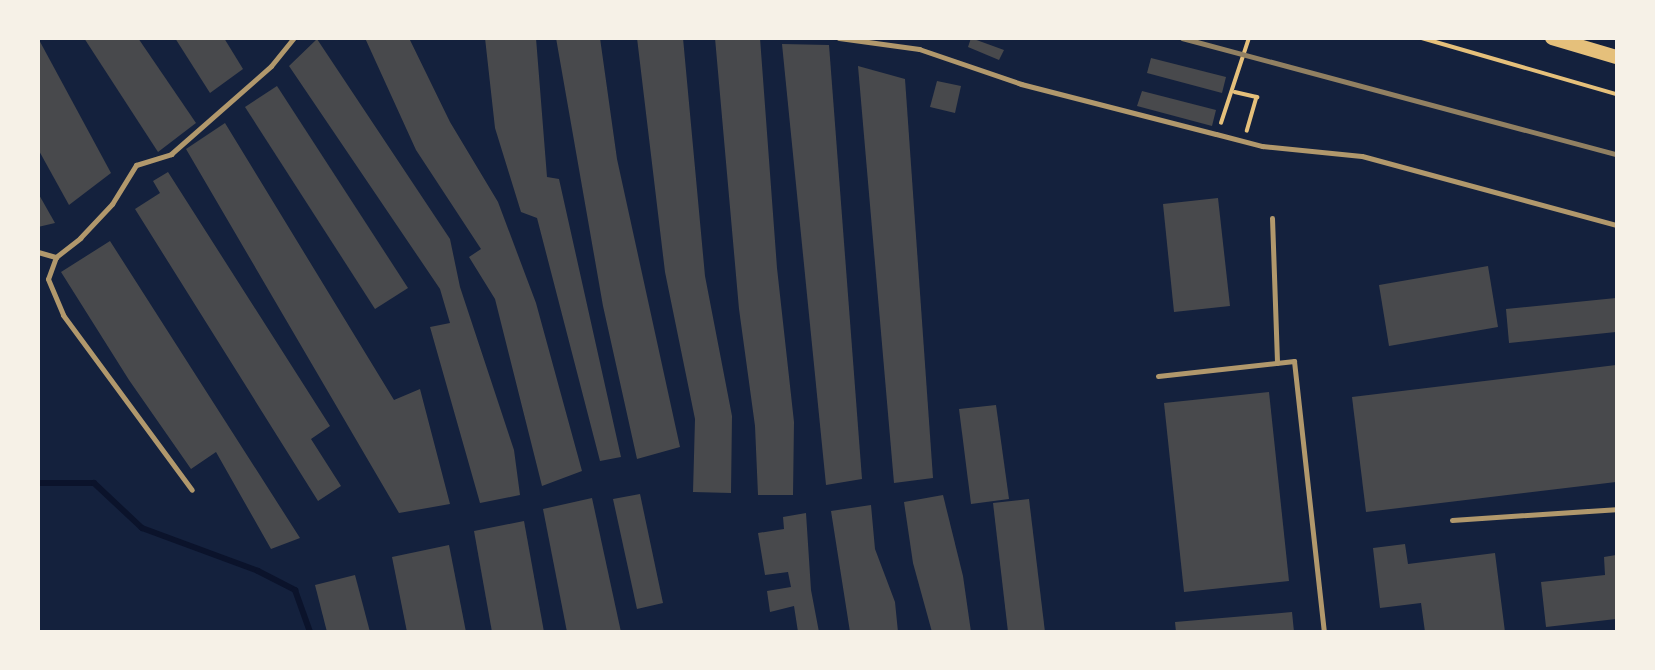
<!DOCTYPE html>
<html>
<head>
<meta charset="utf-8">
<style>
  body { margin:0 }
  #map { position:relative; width:1655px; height:670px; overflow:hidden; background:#14213d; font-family:"Exo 2",sans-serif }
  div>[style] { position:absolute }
  .stream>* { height:6px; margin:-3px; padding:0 3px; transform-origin:3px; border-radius:3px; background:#0b132b }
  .building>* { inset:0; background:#48494c }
  .path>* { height:3.5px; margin:-1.75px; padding:0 1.75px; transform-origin:1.75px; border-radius:1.75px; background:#e5c07b }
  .service>* { height:5px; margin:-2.5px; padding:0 2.5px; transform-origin:2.5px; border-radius:2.5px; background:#b1986c }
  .secondary>* { height:14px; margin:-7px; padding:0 7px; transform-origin:7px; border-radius:7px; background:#e5c07b }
  .rail>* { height:5px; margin:-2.5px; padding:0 2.5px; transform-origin:2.5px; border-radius:2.5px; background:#918062 }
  span { translate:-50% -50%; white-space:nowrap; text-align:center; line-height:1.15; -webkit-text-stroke:5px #f6f1e7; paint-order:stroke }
  .frame { position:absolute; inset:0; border:40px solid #f6f1e7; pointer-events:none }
</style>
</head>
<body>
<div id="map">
  <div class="stream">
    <div style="left:38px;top:483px;width:56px"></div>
    <div style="left:94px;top:483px;width:66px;rotate:43.2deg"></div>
    <div style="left:142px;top:528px;width:124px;rotate:20.3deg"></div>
    <div style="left:258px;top:571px;width:42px;rotate:27.2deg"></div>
    <div style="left:295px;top:590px;width:45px;rotate:70.3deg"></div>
  </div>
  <div class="building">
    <div style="clip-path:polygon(38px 38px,111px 173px,69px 205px,38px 149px)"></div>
    <div style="clip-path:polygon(84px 38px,138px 38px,196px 123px,158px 152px)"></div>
    <div style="clip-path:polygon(175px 38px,224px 38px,243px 69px,210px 93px)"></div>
    <div style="clip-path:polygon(365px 38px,409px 38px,450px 122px,498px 202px,536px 303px,582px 471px,542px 486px,495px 299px,469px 257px,481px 249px,416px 150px)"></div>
    <div style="clip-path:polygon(485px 38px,536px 38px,547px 177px,559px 179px,621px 457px,600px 461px,537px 218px,521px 212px,495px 128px)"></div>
    <div style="clip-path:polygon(556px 38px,600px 38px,617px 159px,680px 447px,637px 459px,603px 306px)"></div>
    <div style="clip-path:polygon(637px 38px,683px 38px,705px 276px,732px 416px,731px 493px,693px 492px,695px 419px,665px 272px)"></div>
    <div style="clip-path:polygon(715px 38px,760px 38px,777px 268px,794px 422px,793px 495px,758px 495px,755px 426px,739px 309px)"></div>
    <div style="clip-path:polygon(971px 38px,1004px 50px,999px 60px,968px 47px)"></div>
    <div style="clip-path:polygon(317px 39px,450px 239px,460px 287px,514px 450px,520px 495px,480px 503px,430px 327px,450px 323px,440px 289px,289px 66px)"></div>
    <div style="clip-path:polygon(782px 44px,829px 45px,862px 479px,826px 485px)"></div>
    <div style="clip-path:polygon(1151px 58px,1226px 77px,1222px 93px,1147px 73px)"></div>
    <div style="clip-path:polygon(858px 66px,905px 79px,933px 478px,894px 483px)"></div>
    <div style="clip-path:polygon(937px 81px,961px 86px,955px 113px,930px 107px)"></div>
    <div style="clip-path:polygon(277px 86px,408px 288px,375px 309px,245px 107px)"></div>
    <div style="clip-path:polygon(1142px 91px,1216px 110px,1212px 126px,1137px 106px)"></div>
    <div style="clip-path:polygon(225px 123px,394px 400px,420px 389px,450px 504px,399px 513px,186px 149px)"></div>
    <div style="clip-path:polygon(168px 172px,330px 426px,311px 439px,341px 486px,318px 501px,135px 209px,160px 193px,153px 181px)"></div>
    <div style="clip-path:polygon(38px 193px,55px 223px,38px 227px)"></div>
    <div style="clip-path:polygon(1218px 198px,1230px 306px,1174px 312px,1163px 204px)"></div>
    <div style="clip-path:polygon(110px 241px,300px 538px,271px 549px,216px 452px,191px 469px,129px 380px,61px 272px)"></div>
    <div style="clip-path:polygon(1488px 266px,1498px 327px,1389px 346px,1379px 285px)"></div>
    <div style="clip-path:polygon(1616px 298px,1616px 332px,1509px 343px,1506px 309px)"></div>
    <div style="clip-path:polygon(1616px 365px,1616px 482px,1366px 512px,1352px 397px)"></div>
    <div style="clip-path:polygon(1269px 392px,1289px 581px,1184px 592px,1164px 403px)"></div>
    <div style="clip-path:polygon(996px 405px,1009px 499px,971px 504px,959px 409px)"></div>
    <div style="clip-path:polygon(640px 494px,663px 603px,637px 609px,613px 499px)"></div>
    <div style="clip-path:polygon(943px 495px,963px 576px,971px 632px,932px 632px,913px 563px,904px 502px)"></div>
    <div style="clip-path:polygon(592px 498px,621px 632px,567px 632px,543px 509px)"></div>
    <div style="clip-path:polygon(1029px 499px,1045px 632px,1008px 632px,993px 503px)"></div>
    <div style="clip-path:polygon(871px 505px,875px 549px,895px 602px,898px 632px,850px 632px,831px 511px)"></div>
    <div style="clip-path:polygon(806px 513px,811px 590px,819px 632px,798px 632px,794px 606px,770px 612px,767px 591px,791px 587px,788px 572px,765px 575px,758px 533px,784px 529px,783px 517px)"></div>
    <div style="clip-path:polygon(524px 521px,544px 632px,492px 632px,474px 531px)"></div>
    <div style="clip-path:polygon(1405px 544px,1408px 564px,1495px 553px,1505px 632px,1425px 632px,1421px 603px,1380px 608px,1373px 548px)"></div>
    <div style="clip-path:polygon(449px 545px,466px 632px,407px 632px,392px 557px)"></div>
    <div style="clip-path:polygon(1616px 555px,1616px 619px,1546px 627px,1541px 582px,1605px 575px,1604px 557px)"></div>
    <div style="clip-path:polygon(355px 575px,370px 632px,327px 632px,315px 585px)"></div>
    <div style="clip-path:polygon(1292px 612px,1294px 632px,1176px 632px,1175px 622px)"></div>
  </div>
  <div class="path">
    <div style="left:1422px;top:38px;width:202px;rotate:16.1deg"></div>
    <div style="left:1235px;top:92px;width:23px;rotate:13deg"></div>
    <div style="left:1257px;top:97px;width:35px;rotate:106deg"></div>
    <div style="left:1221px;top:123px;width:89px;rotate:-71.8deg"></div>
  </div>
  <div class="service">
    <div style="left:839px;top:38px;width:81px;rotate:7.8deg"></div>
    <div style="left:919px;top:49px;width:108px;rotate:18.9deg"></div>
    <div style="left:1021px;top:84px;width:201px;rotate:14.4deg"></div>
    <div style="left:1216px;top:134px;width:48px;rotate:14.6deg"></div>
    <div style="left:1262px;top:146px;width:100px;rotate:5.7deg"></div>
    <div style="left:1362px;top:156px;width:263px;rotate:15.2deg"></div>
    <div style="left:1272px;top:218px;width:145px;rotate:88deg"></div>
    <div style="left:38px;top:252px;width:19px;rotate:16deg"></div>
    <div style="left:56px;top:257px;width:31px;rotate:-38deg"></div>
    <div style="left:80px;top:238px;width:47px;rotate:-46.7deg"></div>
    <div style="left:112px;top:204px;width:46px;rotate:-58.4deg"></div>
    <div style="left:136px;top:165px;width:37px;rotate:-17deg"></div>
    <div style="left:171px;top:154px;width:133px;rotate:-41.3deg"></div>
    <div style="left:271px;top:66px;width:36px;rotate:-51deg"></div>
    <div style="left:56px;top:257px;width:23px;rotate:110deg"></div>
    <div style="left:48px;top:279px;width:39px;rotate:67deg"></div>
    <div style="left:63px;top:315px;width:217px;rotate:53.6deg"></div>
    <div style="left:1158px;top:376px;width:137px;rotate:-6.3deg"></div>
    <div style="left:1294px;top:361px;width:273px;rotate:83.7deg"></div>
    <div style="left:1452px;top:520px;width:164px;rotate:-3.8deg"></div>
  </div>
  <div class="secondary">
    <div style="left:1552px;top:38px;width:67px;rotate:16.5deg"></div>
  </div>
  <div class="rail">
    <div style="left:1182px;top:38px;width:449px;rotate:15deg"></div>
  </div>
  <div class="frame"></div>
</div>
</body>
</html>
